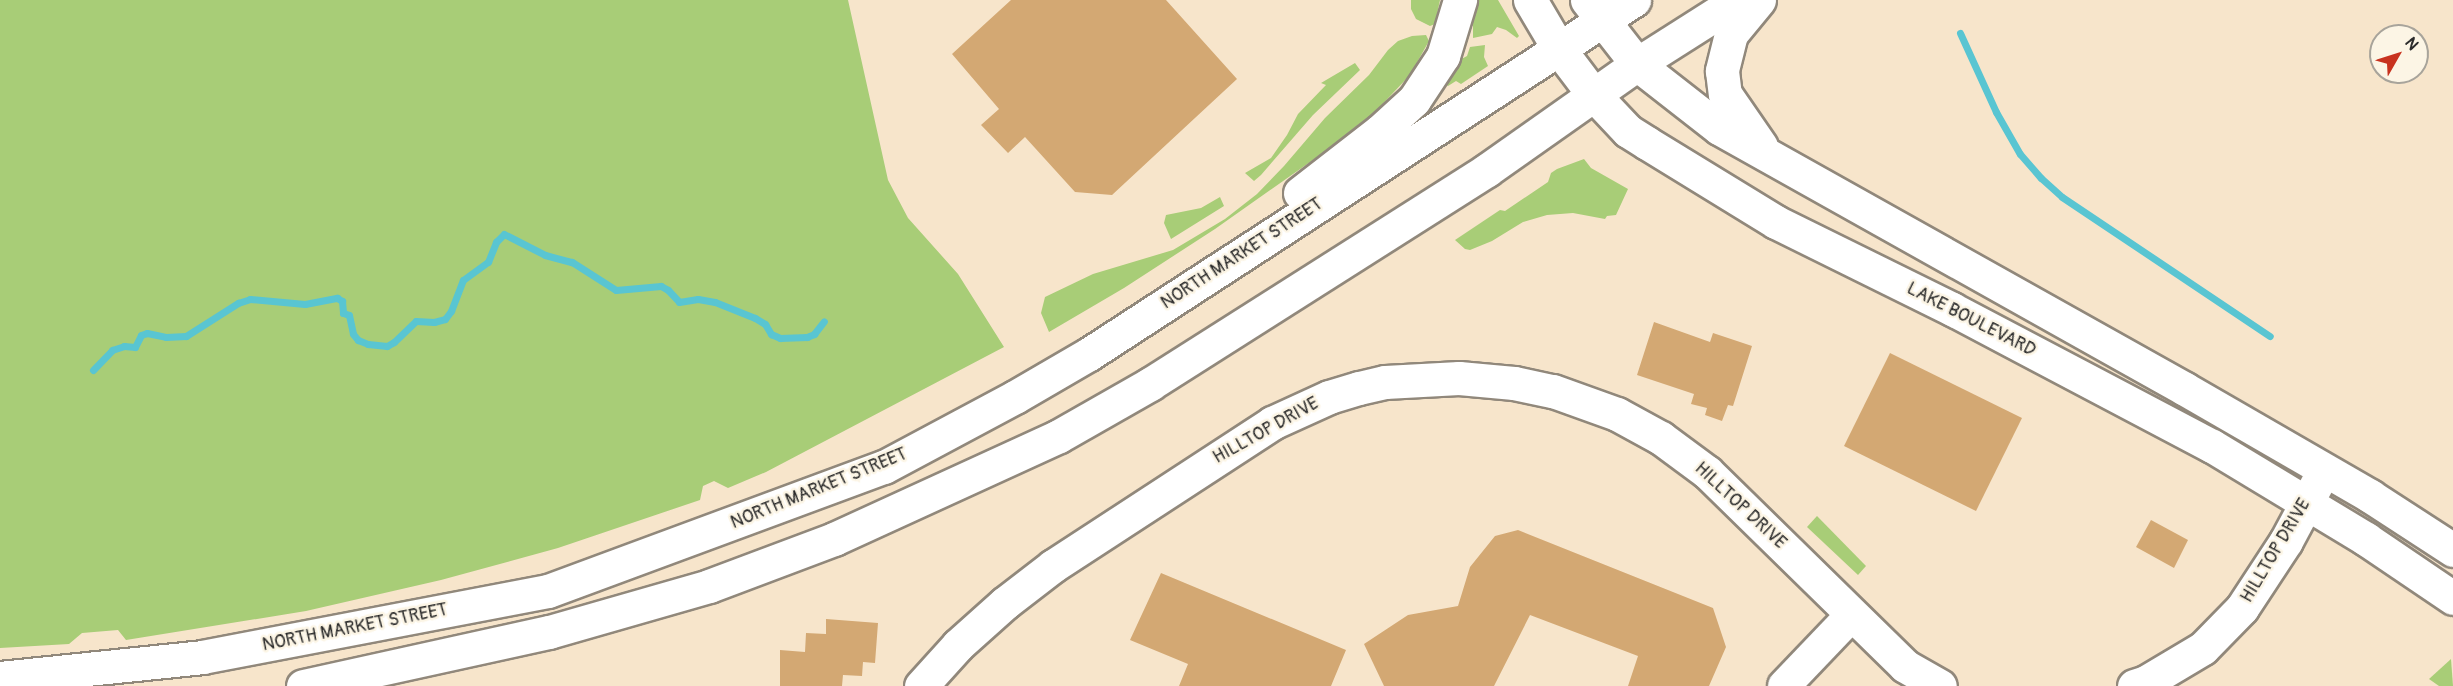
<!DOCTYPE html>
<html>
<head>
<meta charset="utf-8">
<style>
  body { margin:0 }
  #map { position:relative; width:2453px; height:686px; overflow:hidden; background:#f7e5cb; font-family:Pangolin,sans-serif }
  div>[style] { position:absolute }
  .green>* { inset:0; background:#a8cd77 }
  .stream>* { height:7px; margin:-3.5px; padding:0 3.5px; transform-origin:3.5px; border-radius:3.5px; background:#59c5d2 }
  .building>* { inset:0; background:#d3a873 }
  .roads { filter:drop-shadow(2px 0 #91887b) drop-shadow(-2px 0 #91887b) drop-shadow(0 2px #91887b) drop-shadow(0 -2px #91887b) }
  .minor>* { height:32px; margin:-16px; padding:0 16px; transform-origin:16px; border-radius:16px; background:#fff }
  .major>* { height:33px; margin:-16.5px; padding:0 16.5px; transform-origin:16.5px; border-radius:16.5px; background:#fff }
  span { translate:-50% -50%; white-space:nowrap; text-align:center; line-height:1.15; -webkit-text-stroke:5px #fcf5e5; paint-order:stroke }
  .street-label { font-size:18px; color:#2b2b2b }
  .north { position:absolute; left:2369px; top:24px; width:60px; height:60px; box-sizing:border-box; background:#fcf5e5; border:2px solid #a8a49b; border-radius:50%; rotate:51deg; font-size:16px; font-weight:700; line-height:24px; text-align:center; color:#2b2b2b }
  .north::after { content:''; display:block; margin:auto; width:21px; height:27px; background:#c8321e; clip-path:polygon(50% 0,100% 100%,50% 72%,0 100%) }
</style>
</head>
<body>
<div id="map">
  <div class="green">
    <div style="clip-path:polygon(0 0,848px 0,888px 180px,908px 218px,958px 274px,1004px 347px,766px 472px,728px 488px,714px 481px,703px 486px,700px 500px,558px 548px,441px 580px,306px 611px,126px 640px,118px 630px,82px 633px,69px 644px,0 648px)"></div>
    <div style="clip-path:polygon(1411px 0,1440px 0,1435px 24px,1430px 26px,1416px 19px,1411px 9px)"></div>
    <div style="clip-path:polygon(1473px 0,1498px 0,1519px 36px,1517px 38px,1506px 30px,1497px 27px,1492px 34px,1473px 38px,1473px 26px,1469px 22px)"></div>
    <div style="clip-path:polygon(1412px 36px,1426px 35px,1429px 41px,1410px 75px,1376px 111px,1320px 155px,1215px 229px,1124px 288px,1049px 332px,1041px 313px,1045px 297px,1093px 274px,1173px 250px,1225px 219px,1257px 194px,1284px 166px,1325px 118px,1369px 75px,1388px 50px,1398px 41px)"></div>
    <div style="clip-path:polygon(1485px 45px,1484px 57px,1488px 66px,1461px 84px,1456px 81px,1448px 86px,1444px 83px,1456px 62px,1467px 56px,1470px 47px)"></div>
    <div style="clip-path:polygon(1355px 63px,1360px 70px,1313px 115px,1261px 175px,1254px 181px,1245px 173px,1271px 158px,1287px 135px,1298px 114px,1326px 85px,1321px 83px)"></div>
    <div style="clip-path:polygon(1584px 159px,1591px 168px,1628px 189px,1616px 215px,1607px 216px,1605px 219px,1573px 213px,1547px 215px,1523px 222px,1492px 241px,1470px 250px,1465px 249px,1455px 240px,1500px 210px,1505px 211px,1548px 182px,1551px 173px,1557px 169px)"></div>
    <div style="clip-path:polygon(1220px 197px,1224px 206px,1171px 239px,1164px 223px,1166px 215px,1201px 208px)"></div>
    <div style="clip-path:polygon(1817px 516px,1866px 566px,1858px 575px,1807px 527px)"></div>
    <div style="clip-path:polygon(2451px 659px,2453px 686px,2439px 686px,2429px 679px)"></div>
  </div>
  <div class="stream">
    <div style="left:1960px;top:33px;width:87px;rotate:65.5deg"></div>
    <div style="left:1996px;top:112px;width:48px;rotate:60.3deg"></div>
    <div style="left:2020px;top:154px;width:32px;rotate:49deg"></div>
    <div style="left:2041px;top:178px;width:28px;rotate:42deg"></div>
    <div style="left:2062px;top:197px;width:250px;rotate:33.8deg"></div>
    <div style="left:93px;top:370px;width:28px;rotate:-46deg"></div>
    <div style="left:112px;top:350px;width:13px;rotate:-18deg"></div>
    <div style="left:124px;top:346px;width:11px;rotate:5deg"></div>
    <div style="left:135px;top:347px;width:13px;rotate:-63deg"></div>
    <div style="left:141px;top:335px;width:6px;rotate:-18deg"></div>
    <div style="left:147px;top:333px;width:19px;rotate:12deg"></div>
    <div style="left:166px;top:337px;width:20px;rotate:-3deg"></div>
    <div style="left:186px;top:336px;width:62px;rotate:-32.4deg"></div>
    <div style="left:238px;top:303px;width:13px;rotate:-18deg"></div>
    <div style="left:250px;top:299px;width:55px;rotate:5.2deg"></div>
    <div style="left:305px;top:304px;width:33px;rotate:-11deg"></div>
    <div style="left:337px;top:298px;width:6px;rotate:31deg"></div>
    <div style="left:342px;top:301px;width:12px;rotate:85deg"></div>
    <div style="left:343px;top:313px;width:6px;rotate:18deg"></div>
    <div style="left:349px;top:315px;width:19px;rotate:78deg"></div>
    <div style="left:353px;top:334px;width:8px;rotate:50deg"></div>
    <div style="left:358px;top:340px;width:11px;rotate:22deg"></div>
    <div style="left:368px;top:344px;width:19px;rotate:6deg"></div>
    <div style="left:387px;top:346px;width:8px;rotate:-30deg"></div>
    <div style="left:394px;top:342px;width:30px;rotate:-44deg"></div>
    <div style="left:416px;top:321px;width:18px;rotate:3deg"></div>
    <div style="left:434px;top:322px;width:11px;rotate:-15deg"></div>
    <div style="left:445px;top:319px;width:10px;rotate:-53deg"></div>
    <div style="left:451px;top:311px;width:33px;rotate:-69deg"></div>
    <div style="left:463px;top:280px;width:31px;rotate:-36deg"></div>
    <div style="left:488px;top:262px;width:22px;rotate:-68deg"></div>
    <div style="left:496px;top:242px;width:11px;rotate:-45deg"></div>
    <div style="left:504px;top:234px;width:46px;rotate:27.1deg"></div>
    <div style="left:545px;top:255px;width:28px;rotate:15deg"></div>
    <div style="left:572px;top:262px;width:52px;rotate:32.5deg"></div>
    <div style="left:616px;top:290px;width:45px;rotate:-5.1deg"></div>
    <div style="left:661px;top:286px;width:8px;rotate:30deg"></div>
    <div style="left:668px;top:290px;width:16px;rotate:47deg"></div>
    <div style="left:679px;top:302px;width:19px;rotate:-9deg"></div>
    <div style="left:698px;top:299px;width:17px;rotate:10deg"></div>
    <div style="left:715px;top:302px;width:43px;rotate:21.8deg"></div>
    <div style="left:755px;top:318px;width:12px;rotate:31deg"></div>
    <div style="left:765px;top:324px;width:12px;rotate:59deg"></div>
    <div style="left:771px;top:334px;width:10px;rotate:24deg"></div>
    <div style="left:780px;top:338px;width:27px;rotate:-2deg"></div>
    <div style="left:807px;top:337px;width:8px;rotate:-23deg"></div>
    <div style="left:814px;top:334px;width:16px;rotate:-52deg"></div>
  </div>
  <div class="building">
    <div style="clip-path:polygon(1011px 0,1166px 0,1237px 79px,1112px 195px,1075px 192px,1025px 137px,1008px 153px,981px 125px,999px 109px,952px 54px)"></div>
    <div style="clip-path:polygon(1654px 322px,1710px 342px,1713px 333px,1752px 346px,1733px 406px,1728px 405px,1722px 421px,1705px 415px,1707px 408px,1691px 404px,1694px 394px,1637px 375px)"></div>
    <div style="clip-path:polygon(1890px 353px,2022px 418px,1976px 511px,1844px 446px)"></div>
    <div style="clip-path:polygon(2151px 520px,2188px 540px,2174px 568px,2136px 547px)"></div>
    <div style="clip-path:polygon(1518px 530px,1713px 608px,1726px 647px,1709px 686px,1628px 686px,1638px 656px,1530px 615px,1494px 686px,1384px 686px,1364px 644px,1408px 615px,1458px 606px,1470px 567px,1495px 536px)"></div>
    <div style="clip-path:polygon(1161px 573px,1346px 650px,1331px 686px,1179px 686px,1188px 664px,1130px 640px)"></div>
    <div style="clip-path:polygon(826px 619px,878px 623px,875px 663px,863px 662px,862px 676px,843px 675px,842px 686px,780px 686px,780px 650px,805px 652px,806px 633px,826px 634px)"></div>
  </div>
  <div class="roads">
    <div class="minor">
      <div style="left:1784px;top:686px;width:97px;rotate:-46.3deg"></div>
    </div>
    <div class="major">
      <div style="left:1530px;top:0;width:57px;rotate:59.4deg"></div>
      <div style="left:1559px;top:49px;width:56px;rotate:52.9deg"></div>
      <div style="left:1593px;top:94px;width:51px;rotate:46.6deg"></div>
      <div style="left:1628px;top:131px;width:22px;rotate:32deg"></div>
      <div style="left:1647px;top:143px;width:151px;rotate:31.5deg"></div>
      <div style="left:1776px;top:222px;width:196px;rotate:26.3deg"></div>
      <div style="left:1952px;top:309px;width:294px;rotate:27.8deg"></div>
      <div style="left:2212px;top:446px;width:180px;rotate:31.1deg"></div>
      <div style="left:2366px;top:539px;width:105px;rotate:34.1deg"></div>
      <div style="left:1587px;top:0;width:81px;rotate:52deg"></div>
      <div style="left:1637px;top:64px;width:104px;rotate:38deg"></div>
      <div style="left:1719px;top:128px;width:534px;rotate:29.25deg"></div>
      <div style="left:2185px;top:389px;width:214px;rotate:30deg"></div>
      <div style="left:2370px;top:496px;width:99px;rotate:33deg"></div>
      <div style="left:1759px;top:0;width:44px;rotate:129.5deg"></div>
      <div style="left:1731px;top:34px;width:38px;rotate:104deg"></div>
      <div style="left:1722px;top:71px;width:23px;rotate:83deg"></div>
      <div style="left:1725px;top:94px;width:63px;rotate:55.3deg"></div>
      <div style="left:1300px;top:193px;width:101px;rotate:-37.8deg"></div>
      <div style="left:1380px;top:131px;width:46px;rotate:-42.4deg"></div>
      <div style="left:1414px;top:100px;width:53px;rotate:-56.6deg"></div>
      <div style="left:1443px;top:56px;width:59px;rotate:-73.1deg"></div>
      <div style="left:0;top:678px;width:203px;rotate:-5.9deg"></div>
      <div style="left:202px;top:657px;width:352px;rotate:-10.8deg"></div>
      <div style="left:548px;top:591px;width:358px;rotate:-20.3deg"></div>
      <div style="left:884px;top:467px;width:149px;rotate:-28.1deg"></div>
      <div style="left:1015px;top:397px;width:86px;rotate:-30.2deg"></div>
      <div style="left:1089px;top:354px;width:650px;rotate:-33.01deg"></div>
      <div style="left:303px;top:686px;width:252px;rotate:-12.4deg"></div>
      <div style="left:549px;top:632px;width:166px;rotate:-16deg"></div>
      <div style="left:709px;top:586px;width:134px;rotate:-20.6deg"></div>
      <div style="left:834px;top:539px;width:247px;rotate:-24.6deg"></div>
      <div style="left:1059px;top:436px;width:105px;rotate:-29.7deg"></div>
      <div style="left:1150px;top:384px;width:399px;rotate:-32.4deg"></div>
      <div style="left:1487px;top:170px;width:184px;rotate:-35.2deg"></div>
      <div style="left:1637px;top:64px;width:120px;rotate:-32.4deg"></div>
      <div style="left:921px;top:686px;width:55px;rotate:-47.9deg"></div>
      <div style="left:958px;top:645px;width:63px;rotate:-41.8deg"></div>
      <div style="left:1005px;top:603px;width:61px;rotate:-37.6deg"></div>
      <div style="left:1053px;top:566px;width:262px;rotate:-33.1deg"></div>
      <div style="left:1272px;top:423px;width:63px;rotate:-24.5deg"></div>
      <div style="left:1329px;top:397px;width:31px;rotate:-17deg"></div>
      <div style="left:1359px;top:388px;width:27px;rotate:-13deg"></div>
      <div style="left:1385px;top:382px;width:74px;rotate:-3.1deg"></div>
      <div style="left:1459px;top:378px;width:55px;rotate:5.2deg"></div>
      <div style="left:1514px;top:383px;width:40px;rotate:12deg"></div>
      <div style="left:1553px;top:391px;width:68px;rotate:19.8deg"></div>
      <div style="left:1617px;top:414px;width:50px;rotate:28.6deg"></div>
      <div style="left:1661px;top:438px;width:57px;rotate:36.5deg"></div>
      <div style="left:1707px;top:472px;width:277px;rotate:44.4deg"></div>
      <div style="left:1905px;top:666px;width:40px;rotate:29.7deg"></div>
      <div style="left:2134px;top:686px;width:13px;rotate:-18deg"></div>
      <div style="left:2146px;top:682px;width:66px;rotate:-30.8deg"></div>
      <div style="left:2203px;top:648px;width:56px;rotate:-45.7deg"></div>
      <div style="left:2242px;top:608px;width:80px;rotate:-56.7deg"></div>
      <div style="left:2286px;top:541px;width:64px;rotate:-61.8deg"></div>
    </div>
  </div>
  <div class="street-label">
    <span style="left:1242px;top:254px;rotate:-33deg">NORTH MARKET STREET</span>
    <span style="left:1971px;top:320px;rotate:27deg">LAKE BOULEVARD</span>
    <span style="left:1266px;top:431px;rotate:-29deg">HILLTOP DRIVE</span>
    <span style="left:819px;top:489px;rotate:-22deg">NORTH MARKET STREET</span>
    <span style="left:1740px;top:506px;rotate:43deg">HILLTOP DRIVE</span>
    <span style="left:2276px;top:551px;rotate:-59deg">HILLTOP DRIVE</span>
    <span style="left:355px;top:628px;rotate:-11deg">NORTH MARKET STREET</span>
  </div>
  <div class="north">N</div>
</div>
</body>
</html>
